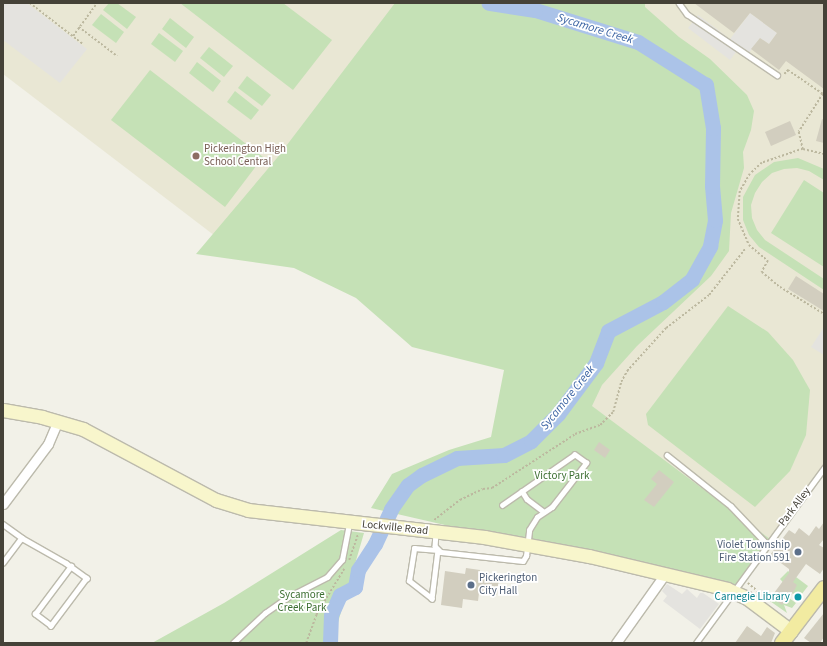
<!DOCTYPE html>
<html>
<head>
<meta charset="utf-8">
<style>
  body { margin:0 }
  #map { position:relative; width:827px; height:646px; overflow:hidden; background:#f2f1e8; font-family:"Source Sans 3",sans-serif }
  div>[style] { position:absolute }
  .education>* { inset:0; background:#e9e7d4 }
  .green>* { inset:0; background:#c5e1b6 }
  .parking>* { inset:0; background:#e4e3df }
  .river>* { height:15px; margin:-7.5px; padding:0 7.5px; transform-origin:7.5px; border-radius:7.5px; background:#abc3e8 }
  .building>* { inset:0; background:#d2cebf }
  .path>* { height:1.5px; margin-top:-0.75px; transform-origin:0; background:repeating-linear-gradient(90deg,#bcb89f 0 2px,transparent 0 4px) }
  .roads { filter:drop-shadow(1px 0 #bcbaac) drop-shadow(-1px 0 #bcbaac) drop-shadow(0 1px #bcbaac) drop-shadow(0 -1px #bcbaac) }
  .lane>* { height:4.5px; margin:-2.25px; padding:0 2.25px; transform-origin:2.25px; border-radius:2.25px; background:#fff }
  .street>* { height:9px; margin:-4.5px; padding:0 4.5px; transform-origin:4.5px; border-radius:4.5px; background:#fff }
  .secondary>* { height:13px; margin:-6.5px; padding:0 6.5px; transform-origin:6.5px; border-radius:6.5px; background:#f8f6cc }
  .primary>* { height:14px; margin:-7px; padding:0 7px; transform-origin:7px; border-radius:7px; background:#f2eba1 }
  .dots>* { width:11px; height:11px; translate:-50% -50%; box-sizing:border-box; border:2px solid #fff; border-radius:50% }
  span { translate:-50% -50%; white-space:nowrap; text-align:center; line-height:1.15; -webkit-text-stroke:3.5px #fff; paint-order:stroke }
  .education-label { font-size:11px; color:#785e54 }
  .left { translate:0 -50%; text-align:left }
  .park-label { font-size:11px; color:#3d6f32 }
  .street-label { font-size:11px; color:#454238 }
  .service-label { font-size:11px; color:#4e5e75 }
  .right { translate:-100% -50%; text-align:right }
  .culture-label { font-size:11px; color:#0d838f }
  .water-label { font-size:12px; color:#3d65a4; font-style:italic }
  .frame { position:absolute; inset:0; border:4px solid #454238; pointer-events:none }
</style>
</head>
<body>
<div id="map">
  <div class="education">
    <div style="clip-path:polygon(3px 3px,400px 3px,219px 239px,3px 74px)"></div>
    <div style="clip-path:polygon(617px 3px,824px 3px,824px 466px,770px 539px,567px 388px)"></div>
  </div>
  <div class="green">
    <div style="clip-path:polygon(109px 3px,117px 3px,136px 17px,127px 29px,103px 10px)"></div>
    <div style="clip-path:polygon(180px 3px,283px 3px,332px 40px,293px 90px)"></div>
    <div style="clip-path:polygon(395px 3px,645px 3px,645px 7px,679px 37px,710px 59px,747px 95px,754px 111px,751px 130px,743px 152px,744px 168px,731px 213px,729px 251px,711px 276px,637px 346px,602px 385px,592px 406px,770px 539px,732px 591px,371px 508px,392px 474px,449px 450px,491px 437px,504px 370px,412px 347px,356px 298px,294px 268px,196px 254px,277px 158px)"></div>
    <div style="clip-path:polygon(101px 14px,124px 32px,116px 43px,92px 25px)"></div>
    <div style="clip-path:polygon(170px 18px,194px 37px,186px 48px,162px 29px)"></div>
    <div style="clip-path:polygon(159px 33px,183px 51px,175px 62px,151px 44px)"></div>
    <div style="clip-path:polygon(209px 47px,233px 66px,224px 77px,200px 58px)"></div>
    <div style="clip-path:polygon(197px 62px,221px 81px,213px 92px,189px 73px)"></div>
    <div style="clip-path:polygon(150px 70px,263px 157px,225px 207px,111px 120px)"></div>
    <div style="clip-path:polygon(247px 76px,271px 95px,262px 106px,238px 88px)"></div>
    <div style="clip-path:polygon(235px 91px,259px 110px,251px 120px,227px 102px)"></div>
    <div style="clip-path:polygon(798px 158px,824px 169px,824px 180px,809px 171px,797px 168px,784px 169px,772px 173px,762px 182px,755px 193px,751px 205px,752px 218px,757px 230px,765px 240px,824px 279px,824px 290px,759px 247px,749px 235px,743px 220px,743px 197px,755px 175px,774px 162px)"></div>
    <div style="clip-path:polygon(804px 180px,824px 193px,824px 267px,771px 233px)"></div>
    <div style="clip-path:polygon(728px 306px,768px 332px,793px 360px,810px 390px,806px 435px,790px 471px,755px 507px,648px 425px,646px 414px)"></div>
    <div style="clip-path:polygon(341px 530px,364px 533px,332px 643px,152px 643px,224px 603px)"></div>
    <div style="clip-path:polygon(788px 571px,808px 586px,798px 599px,780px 579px)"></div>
    <div style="clip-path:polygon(771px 594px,771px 597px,789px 598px,796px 603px,792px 608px,784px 605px,787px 613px,767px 599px)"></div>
  </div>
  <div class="parking">
    <div style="clip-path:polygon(3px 3px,27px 3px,87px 49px,60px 83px,3px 40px)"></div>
    <div style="clip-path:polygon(750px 13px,777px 33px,769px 44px,760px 38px,745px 58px,736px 52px,730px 60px,688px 28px,698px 15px,730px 39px)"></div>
    <div style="clip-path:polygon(824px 327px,824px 355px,811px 347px)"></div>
    <div style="clip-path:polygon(667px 584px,682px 594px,687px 589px,697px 598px,700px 593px,703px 593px,719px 604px,700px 629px,663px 601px,667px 596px,662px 591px)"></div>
  </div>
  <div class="river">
    <div style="left:330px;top:643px;width:28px;rotate:-88deg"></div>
    <div style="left:331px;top:615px;width:22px;rotate:-66deg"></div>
    <div style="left:340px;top:595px;width:17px;rotate:-28deg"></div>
    <div style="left:355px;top:587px;width:17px;rotate:-80deg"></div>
    <div style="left:358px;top:570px;width:31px;rotate:-57deg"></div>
    <div style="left:375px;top:544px;width:38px;rotate:-65deg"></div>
    <div style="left:391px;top:509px;width:29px;rotate:-55deg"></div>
    <div style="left:408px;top:485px;width:17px;rotate:-36deg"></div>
    <div style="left:422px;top:475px;width:39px;rotate:-26deg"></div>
    <div style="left:457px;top:458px;width:47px;rotate:-3.7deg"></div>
    <div style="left:504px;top:455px;width:30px;rotate:-27deg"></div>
    <div style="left:531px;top:441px;width:38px;rotate:-45deg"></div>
    <div style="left:558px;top:414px;width:64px;rotate:-53.3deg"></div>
    <div style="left:596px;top:363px;width:34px;rotate:-69deg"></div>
    <div style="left:608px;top:331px;width:62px;rotate:-27.8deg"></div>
    <div style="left:663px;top:302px;width:37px;rotate:-38deg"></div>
    <div style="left:692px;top:279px;width:38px;rotate:-61deg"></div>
    <div style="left:710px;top:246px;width:26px;rotate:-79deg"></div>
    <div style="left:715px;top:220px;width:34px;rotate:-95deg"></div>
    <div style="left:712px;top:186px;width:58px;rotate:-89deg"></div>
    <div style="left:713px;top:128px;width:44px;rotate:-99.2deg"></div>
    <div style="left:706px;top:85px;width:80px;rotate:-147.7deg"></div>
    <div style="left:638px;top:42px;width:108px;rotate:-162.7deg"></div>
    <div style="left:535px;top:10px;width:47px;rotate:-171.3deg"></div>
  </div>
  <div class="building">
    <div style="clip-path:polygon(694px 3px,824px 3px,824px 89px,786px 61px,779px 70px,751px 49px,760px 38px,769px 44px,777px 33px,750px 13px,734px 33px)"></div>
    <div style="clip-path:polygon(822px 119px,824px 120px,824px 143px,816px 141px)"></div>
    <div style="clip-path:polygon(790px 121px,796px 135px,771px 146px,765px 132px)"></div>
    <div style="clip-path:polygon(796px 276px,824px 294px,824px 311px,788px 289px)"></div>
    <div style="clip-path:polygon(599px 442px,610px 450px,605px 458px,594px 450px)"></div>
    <div style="clip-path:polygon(659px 470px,674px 482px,654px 507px,644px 500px,657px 484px,651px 479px)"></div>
    <div style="clip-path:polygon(824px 522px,824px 539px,819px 545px,824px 548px,824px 568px,820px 574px,806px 564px,793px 582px,797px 585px,793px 593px,782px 605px,771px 597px,789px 573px,789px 569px,770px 555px,789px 530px,795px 534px,799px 528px,809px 536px,816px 526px,819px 529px)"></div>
    <div style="clip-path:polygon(466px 568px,480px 570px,479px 576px,499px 578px,497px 595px,479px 593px,478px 601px,463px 599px,462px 608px,441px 605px,445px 571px,465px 574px)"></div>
    <div style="clip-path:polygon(824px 613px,824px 637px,820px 643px,811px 643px,804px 638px)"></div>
    <div style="clip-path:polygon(747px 626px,761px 636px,767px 627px,775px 633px,771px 643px,735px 643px)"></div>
  </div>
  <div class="path">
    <div style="left:30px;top:3px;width:67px;rotate:37.7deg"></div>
    <div style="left:79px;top:27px;width:48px;rotate:37.3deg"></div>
    <div style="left:73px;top:36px;width:41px;rotate:-54deg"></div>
    <div style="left:784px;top:74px;width:6px;rotate:-45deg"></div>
    <div style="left:788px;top:70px;width:42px;rotate:34.4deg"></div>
    <div style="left:823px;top:94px;width:45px;rotate:122.3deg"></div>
    <div style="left:799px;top:132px;width:17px;rotate:77deg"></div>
    <div style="left:803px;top:149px;width:43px;rotate:161.1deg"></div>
    <div style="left:762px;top:163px;width:16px;rotate:137deg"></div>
    <div style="left:750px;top:174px;width:20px;rotate:120deg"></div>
    <div style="left:740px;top:191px;width:28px;rotate:94deg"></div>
    <div style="left:738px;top:219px;width:28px;rotate:67deg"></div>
    <div style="left:749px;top:245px;width:25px;rotate:40deg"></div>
    <div style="left:768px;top:261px;width:13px;rotate:119deg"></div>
    <div style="left:762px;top:272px;width:23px;rotate:40deg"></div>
    <div style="left:780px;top:287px;width:52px;rotate:31.5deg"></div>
    <div style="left:803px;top:149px;width:22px;rotate:13deg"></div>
    <div style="left:434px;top:520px;width:33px;rotate:-38deg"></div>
    <div style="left:460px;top:500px;width:25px;rotate:-26deg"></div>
    <div style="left:483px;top:489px;width:9px;rotate:-6deg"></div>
    <div style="left:492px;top:488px;width:99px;rotate:-33deg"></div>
    <div style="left:575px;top:434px;width:27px;rotate:-20deg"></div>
    <div style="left:600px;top:425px;width:18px;rotate:-45deg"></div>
    <div style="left:613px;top:412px;width:31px;rotate:-75deg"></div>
    <div style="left:621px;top:382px;width:13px;rotate:-61deg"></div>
    <div style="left:627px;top:371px;width:58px;rotate:-47.8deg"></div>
    <div style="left:666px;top:328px;width:54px;rotate:-37.5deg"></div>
    <div style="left:709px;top:295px;width:58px;rotate:-52deg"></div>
    <div style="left:349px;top:560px;width:28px;rotate:-71deg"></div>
    <div style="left:748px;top:583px;width:16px;rotate:40deg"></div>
    <div style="left:306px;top:643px;width:30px;rotate:-70deg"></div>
    <div style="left:316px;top:615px;width:54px;rotate:-58.7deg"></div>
  </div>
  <div class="roads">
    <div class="lane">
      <div style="left:679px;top:3px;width:14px;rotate:54deg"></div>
      <div style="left:687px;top:14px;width:109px;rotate:34.1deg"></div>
      <div style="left:667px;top:455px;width:82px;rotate:38.6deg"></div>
      <div style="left:731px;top:506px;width:52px;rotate:46.5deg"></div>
      <div style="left:522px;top:491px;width:9px;rotate:58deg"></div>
      <div style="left:527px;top:499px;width:21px;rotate:37deg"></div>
      <div style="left:3px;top:524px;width:24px;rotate:36deg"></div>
      <div style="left:22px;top:538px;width:31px;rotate:127deg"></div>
      <div style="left:436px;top:533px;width:13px;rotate:94deg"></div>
      <div style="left:435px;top:546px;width:8px;rotate:45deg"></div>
      <div style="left:441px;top:552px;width:82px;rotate:6.3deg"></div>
      <div style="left:523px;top:561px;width:6px;rotate:-59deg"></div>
      <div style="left:526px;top:556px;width:26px;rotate:-83deg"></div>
      <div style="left:529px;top:530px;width:15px;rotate:-58deg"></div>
      <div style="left:537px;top:517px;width:18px;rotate:-34deg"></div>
      <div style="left:552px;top:507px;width:56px;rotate:-52.3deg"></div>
      <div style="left:586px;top:463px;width:14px;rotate:-144deg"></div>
      <div style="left:575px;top:455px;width:88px;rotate:145.2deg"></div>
      <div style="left:22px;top:538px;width:51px;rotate:29.6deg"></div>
      <div style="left:66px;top:563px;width:26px;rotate:36deg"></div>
      <div style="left:87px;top:578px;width:60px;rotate:126.9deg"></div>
      <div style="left:51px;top:626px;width:20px;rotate:-143deg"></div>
      <div style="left:35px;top:614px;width:60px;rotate:-53.1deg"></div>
      <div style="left:414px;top:548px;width:24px;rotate:5deg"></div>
      <div style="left:438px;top:550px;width:49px;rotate:97deg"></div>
      <div style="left:432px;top:599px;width:29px;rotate:-142deg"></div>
      <div style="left:409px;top:581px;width:33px;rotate:-81deg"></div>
      <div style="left:233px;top:643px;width:44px;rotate:-43.2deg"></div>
      <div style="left:265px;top:613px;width:28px;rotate:-35deg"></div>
      <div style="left:288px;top:597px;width:44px;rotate:-27.1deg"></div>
      <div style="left:327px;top:577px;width:23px;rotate:-49deg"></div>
      <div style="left:342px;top:560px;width:38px;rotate:-79deg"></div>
      <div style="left:696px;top:643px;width:217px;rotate:-53.8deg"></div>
    </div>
    <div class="street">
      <div style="left:3px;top:504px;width:75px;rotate:-53.1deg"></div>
      <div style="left:48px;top:444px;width:25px;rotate:-67deg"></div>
      <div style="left:616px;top:643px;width:85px;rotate:-54.6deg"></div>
    </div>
    <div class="secondary">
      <div style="left:3px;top:410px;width:40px;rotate:10deg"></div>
      <div style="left:42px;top:417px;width:43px;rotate:16.3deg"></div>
      <div style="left:83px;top:429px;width:151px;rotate:28.1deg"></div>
      <div style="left:216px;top:500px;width:34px;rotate:17deg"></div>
      <div style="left:248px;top:510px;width:238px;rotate:6.5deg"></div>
      <div style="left:484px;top:537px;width:107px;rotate:10.3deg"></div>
      <div style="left:589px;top:556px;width:142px;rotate:13.4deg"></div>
      <div style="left:727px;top:589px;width:22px;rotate:24deg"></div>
      <div style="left:747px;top:598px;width:55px;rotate:36.9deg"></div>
    </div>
    <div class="primary">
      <div style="left:782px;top:643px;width:69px;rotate:-52.6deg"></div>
    </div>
  </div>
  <div class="dots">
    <div style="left:196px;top:156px;background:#8d6e63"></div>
    <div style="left:798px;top:552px;background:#5c6f8a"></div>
    <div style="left:471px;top:585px;background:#5c6f8a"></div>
    <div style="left:798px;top:597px;background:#0f9aa8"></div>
  </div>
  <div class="education-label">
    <span class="left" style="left:204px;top:156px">Pickerington High<br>School Central</span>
  </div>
  <div class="park-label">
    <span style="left:562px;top:476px">Victory Park</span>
    <span style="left:302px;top:602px">Sycamore<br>Creek Park</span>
  </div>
  <div class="street-label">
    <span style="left:795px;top:507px;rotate:-53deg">Park Alley</span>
    <span style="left:395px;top:528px;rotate:6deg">Lockville Road</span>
  </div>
  <div class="service-label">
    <span class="right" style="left:790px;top:552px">Violet Township<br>Fire Station 591</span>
    <span class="left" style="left:479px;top:585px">Pickerington<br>City Hall</span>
  </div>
  <div class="culture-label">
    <span class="right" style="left:790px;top:597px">Carnegie Library</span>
  </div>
  <div class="water-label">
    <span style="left:595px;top:29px;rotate:17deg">Sycamore Creek</span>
    <span style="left:568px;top:398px;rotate:-51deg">Sycamore Creek</span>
  </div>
  <div class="frame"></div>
</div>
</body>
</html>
